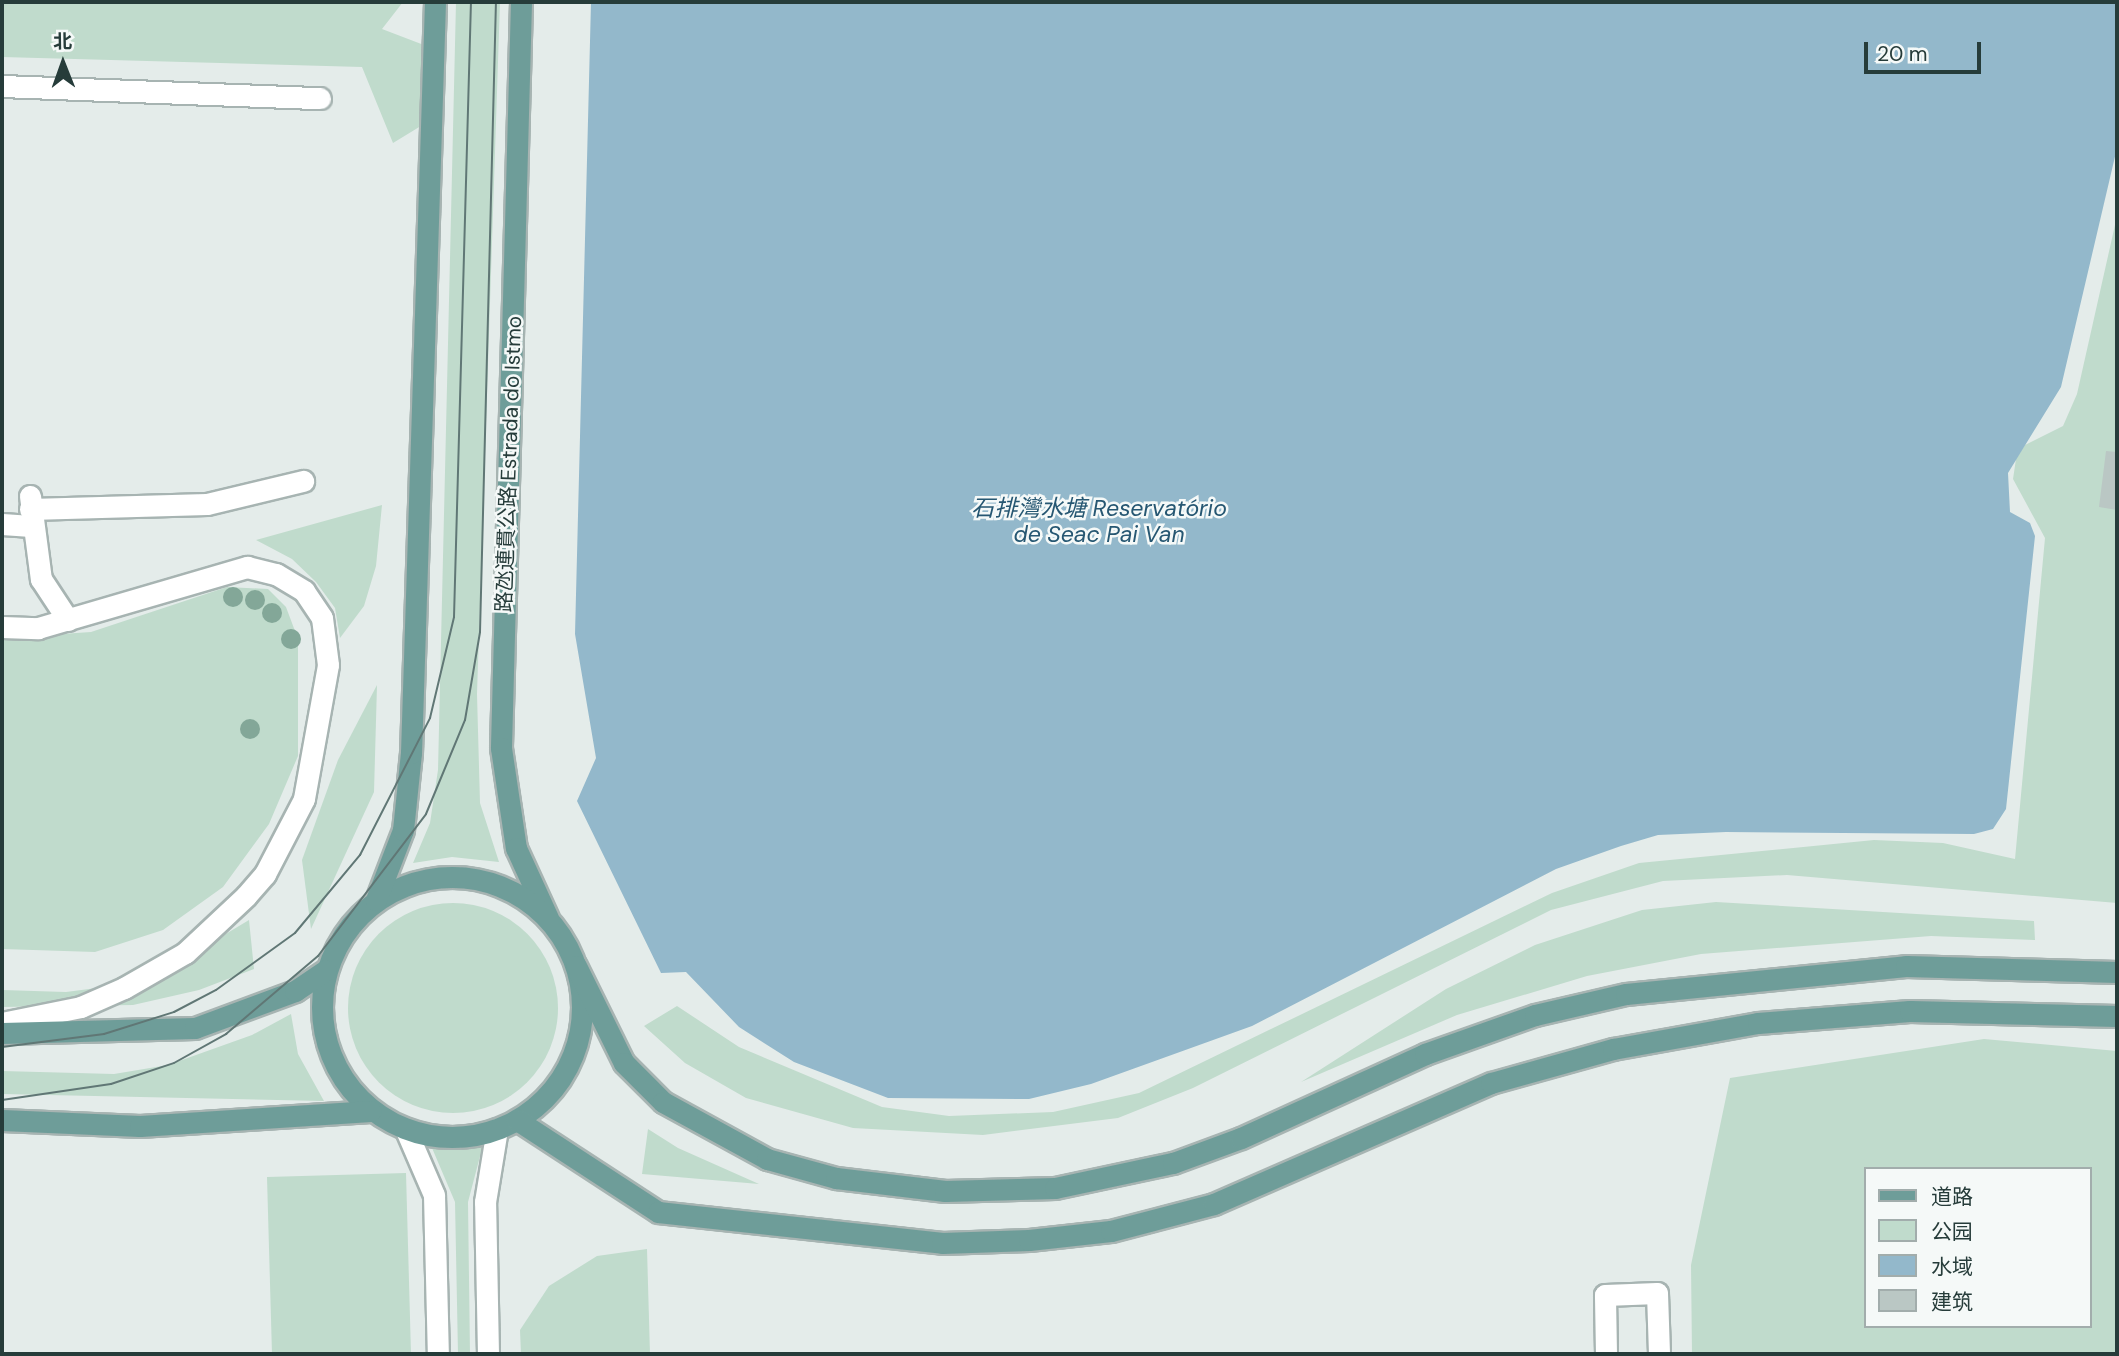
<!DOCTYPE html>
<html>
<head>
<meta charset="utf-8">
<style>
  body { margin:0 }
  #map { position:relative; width:2119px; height:1356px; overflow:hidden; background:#e4ecea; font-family:"DM Sans","Noto Sans SC",sans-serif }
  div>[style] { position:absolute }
  .green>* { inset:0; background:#c0dbcc }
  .round { border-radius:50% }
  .water>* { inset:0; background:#93b8cb }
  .building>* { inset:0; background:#bac7c4 }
  .roads { filter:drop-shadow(2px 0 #a7b4b2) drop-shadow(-2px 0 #a7b4b2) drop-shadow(0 2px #a7b4b2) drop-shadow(0 -2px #a7b4b2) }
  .minor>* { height:21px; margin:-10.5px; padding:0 10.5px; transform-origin:10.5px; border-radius:10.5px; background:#fff }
  .major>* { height:21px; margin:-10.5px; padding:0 10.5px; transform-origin:10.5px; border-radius:10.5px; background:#6e9d99 }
  .major>.ring { margin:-10.5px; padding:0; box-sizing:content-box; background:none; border:21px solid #6e9d99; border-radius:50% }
  .tram>* { height:2px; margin:-1px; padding:0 1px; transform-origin:1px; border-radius:1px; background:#607775 }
  .trees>* { width:20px; height:20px; margin:-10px; border-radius:50%; background:#83a798 }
  span { translate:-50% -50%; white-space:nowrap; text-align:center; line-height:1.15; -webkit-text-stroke:5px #f5f9f8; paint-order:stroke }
  .street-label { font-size:21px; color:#263c3a }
  .water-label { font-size:23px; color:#265772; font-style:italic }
  .frame { position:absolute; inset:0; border:4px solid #263c3a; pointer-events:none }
  .legend { position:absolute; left:1864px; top:1167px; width:228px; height:161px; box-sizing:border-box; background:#f5f9f8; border:2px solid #a2adac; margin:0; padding:9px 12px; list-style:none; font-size:21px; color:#263c3a }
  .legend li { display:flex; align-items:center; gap:14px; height:35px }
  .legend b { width:35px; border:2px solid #a2adac }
  .north { position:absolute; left:28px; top:28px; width:70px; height:70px; -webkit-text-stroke:5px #f5f9f8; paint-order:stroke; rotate:359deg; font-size:19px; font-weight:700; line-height:28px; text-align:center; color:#263c3a }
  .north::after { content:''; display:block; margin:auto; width:24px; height:32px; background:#263c3a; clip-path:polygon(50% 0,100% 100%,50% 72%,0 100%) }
  .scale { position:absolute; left:1864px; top:42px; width:117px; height:32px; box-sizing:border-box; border:4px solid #263c3a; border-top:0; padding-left:9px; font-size:21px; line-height:24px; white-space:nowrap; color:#263c3a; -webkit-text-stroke:5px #f5f9f8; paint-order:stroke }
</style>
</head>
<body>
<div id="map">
  <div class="green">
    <div style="clip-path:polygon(2px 2px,403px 2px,382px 29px,437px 50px,434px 118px,393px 143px,362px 67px,2px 57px)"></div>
    <div style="clip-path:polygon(456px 2px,500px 2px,477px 694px,480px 803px,499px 862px,452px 857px,413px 863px,430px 823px,438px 770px)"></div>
    <div style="clip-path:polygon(2117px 216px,2117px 903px,1787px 875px,1663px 881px,1551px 910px,1193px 1088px,1118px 1118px,983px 1135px,853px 1128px,746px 1098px,685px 1063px,644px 1026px,677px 1006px,739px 1047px,882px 1107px,949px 1116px,1053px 1112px,1139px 1093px,1552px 893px,1639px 863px,1874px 840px,1943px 843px,2015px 859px,2045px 538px,2013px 479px,2016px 459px,2025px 445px,2063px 426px,2077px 394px)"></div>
    <div style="clip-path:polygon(382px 505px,376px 566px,364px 606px,340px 638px,335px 608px,316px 582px,292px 559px,256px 540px)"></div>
    <div style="clip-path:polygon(227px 587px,268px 589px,286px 607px,298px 639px,298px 756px,269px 824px,223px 887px,163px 930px,95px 952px,2px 949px,2px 638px,91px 632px)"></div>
    <div style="clip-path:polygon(377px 685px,374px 792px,311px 929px,302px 860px,338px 760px)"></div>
    <div style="clip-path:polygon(1716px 902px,2034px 921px,2035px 940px,1931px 936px,1701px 954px,1587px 976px,1457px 1015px,1301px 1082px,1446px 989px,1535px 945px,1642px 910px)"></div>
    <div class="round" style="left:348px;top:903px;width:210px;height:210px"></div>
    <div style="clip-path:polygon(249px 920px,254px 969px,199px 990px,133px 1005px,2px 1007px,2px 990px,66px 992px,120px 985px,174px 965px)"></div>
    <div style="clip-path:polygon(291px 1014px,298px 1054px,324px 1101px,2px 1094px,2px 1071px,114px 1074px,168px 1065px,252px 1035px)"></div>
    <div style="clip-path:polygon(evenodd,1984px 1039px,2117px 1051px,2117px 1354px,1692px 1354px,1691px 1265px,1730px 1078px,1984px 1039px,1865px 1169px,2089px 1169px,2089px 1326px,1865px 1326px,1865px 1169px)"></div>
    <div style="clip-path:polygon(648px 1129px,678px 1148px,759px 1184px,642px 1174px)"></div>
    <div style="clip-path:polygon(483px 1145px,468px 1202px,470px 1354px,458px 1354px,455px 1202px,432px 1148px)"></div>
    <div style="clip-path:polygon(406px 1173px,411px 1354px,272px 1354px,267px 1177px)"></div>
    <div style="clip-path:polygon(647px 1249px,650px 1354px,521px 1354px,520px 1330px,549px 1286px,597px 1256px)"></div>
  </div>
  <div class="water">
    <div style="clip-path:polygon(591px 2px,2117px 2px,2117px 148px,2061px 387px,2008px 473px,2010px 512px,2030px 523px,2035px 536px,2006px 809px,1993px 829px,1974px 834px,1726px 832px,1658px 835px,1621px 846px,1556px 869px,1252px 1026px,1091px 1084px,1029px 1099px,888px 1098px,794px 1062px,739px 1027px,686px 972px,661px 973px,577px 801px,596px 758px,575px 634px)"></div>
  </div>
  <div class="building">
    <div style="clip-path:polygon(2106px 451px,2117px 452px,2117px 510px,2099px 507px)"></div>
  </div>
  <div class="roads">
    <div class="minor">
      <div style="left:2px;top:86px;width:318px;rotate:2.2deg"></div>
      <div style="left:30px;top:496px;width:84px;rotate:82.5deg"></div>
      <div style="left:41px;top:579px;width:49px;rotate:56.6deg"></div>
      <div style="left:30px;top:509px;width:177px;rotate:-1.6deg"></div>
      <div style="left:207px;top:504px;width:99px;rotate:-13.5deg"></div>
      <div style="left:2px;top:524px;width:29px;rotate:4deg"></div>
      <div style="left:2px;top:627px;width:36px;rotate:2deg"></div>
      <div style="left:38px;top:628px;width:218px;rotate:-16.3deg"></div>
      <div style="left:247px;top:567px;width:30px;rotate:14deg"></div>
      <div style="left:276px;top:574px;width:33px;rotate:31deg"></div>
      <div style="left:304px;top:591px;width:32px;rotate:56deg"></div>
      <div style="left:322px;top:618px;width:47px;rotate:82.7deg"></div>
      <div style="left:328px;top:665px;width:136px;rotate:100.2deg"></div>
      <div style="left:304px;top:799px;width:85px;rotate:117.5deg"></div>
      <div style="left:265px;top:874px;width:29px;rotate:131deg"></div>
      <div style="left:246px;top:896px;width:83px;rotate:136.9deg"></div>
      <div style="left:185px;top:953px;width:70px;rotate:150.2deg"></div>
      <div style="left:124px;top:988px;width:47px;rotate:156.2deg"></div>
      <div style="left:81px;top:1007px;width:81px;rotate:168.6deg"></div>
      <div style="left:406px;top:1130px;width:71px;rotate:66.7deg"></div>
      <div style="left:434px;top:1195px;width:159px;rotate:88.6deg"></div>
      <div style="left:488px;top:1354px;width:152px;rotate:-91.1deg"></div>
      <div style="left:485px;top:1202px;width:74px;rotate:-80.7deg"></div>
      <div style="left:1606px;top:1354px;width:59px;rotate:-91deg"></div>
      <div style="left:1605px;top:1295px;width:52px;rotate:-2.2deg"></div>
      <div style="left:1657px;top:1293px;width:61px;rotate:88.1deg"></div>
    </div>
    <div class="major">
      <div style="left:521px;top:2px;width:746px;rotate:91.54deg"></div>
      <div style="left:501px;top:748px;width:101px;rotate:81.5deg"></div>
      <div style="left:516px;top:848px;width:77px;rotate:65.4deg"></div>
      <div class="ring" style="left:322px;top:877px;width:239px;height:239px"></div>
      <div style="left:376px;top:900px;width:75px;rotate:-68.9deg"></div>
      <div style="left:403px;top:830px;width:77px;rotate:-84.1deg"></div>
      <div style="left:411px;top:753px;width:751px;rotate:-88.17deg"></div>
      <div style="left:576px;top:966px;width:108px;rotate:63.7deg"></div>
      <div style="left:624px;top:1063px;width:55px;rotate:45deg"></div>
      <div style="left:663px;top:1102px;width:119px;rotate:28.7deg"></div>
      <div style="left:767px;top:1159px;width:72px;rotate:15.4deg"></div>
      <div style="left:836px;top:1178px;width:110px;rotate:6.8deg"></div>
      <div style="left:945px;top:1191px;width:110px;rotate:-1.6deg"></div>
      <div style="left:1055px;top:1188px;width:121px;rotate:-12deg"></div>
      <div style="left:1173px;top:1163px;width:72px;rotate:-20.2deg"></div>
      <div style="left:1241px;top:1138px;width:202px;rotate:-24.5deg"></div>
      <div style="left:1425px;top:1054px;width:117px;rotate:-19.5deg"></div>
      <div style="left:1535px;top:1015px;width:93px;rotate:-13deg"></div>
      <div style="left:1626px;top:994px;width:281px;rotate:-5.7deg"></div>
      <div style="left:1906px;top:966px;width:211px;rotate:1.6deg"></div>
      <div style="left:2px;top:1033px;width:193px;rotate:-1.5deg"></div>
      <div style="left:195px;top:1028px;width:107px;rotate:-20.3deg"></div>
      <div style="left:295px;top:991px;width:37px;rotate:-34deg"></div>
      <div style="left:2px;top:1120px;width:138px;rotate:2.5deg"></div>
      <div style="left:140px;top:1126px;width:231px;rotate:-3.7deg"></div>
      <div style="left:517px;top:1120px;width:168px;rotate:33.1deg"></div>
      <div style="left:658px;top:1212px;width:286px;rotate:6.2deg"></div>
      <div style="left:942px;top:1243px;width:87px;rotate:-2deg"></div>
      <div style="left:1029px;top:1240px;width:82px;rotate:-6.3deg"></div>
      <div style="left:1111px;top:1231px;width:106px;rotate:-14.7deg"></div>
      <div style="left:1214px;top:1204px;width:302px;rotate:-23.6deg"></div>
      <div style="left:1491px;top:1083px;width:127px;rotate:-15.6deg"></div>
      <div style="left:1613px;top:1049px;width:147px;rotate:-10.2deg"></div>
      <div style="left:1758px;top:1023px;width:152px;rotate:-4.5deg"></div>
      <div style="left:1910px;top:1011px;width:207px;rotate:1.4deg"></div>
    </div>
  </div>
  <div class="tram">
    <div style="left:2px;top:1047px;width:103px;rotate:-7.3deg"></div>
    <div style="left:104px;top:1034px;width:73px;rotate:-17.4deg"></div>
    <div style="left:174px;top:1012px;width:47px;rotate:-27.6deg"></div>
    <div style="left:216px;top:990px;width:97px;rotate:-35.8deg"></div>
    <div style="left:295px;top:933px;width:102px;rotate:-50.2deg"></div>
    <div style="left:360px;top:855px;width:154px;rotate:-62.9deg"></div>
    <div style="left:430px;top:718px;width:104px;rotate:-76.6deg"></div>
    <div style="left:454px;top:617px;width:615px;rotate:-88.42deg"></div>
    <div style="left:2px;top:1100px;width:110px;rotate:-8.4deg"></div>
    <div style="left:111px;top:1084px;width:66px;rotate:-18.4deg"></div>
    <div style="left:174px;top:1063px;width:60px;rotate:-29.1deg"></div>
    <div style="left:226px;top:1034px;width:121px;rotate:-40.3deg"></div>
    <div style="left:318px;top:956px;width:178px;rotate:-52.7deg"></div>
    <div style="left:426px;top:814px;width:102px;rotate:-67.5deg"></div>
    <div style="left:465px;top:720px;width:89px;rotate:-80.3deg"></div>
    <div style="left:480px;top:632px;width:630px;rotate:-88.55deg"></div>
  </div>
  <div class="trees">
    <div style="left:233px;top:597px"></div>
    <div style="left:255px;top:600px"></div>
    <div style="left:272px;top:613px"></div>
    <div style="left:291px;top:639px"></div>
    <div style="left:250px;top:729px"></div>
  </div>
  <div class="street-label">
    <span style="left:509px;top:464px;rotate:-88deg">路氹連貫公路 Estrada do Istmo</span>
  </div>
  <div class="water-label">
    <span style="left:1099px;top:521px">石排灣水塘 Reservatório<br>de Seac Pai Van</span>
  </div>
  <div class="frame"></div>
  <ul class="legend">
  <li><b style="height:9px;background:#6e9d99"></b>道路</li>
  <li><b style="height:19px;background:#c0dbcc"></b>公园</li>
  <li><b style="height:19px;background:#93b8cb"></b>水域</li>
  <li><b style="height:19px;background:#bac7c4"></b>建筑</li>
  </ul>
  <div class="north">北</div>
  <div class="scale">20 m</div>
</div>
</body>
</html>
